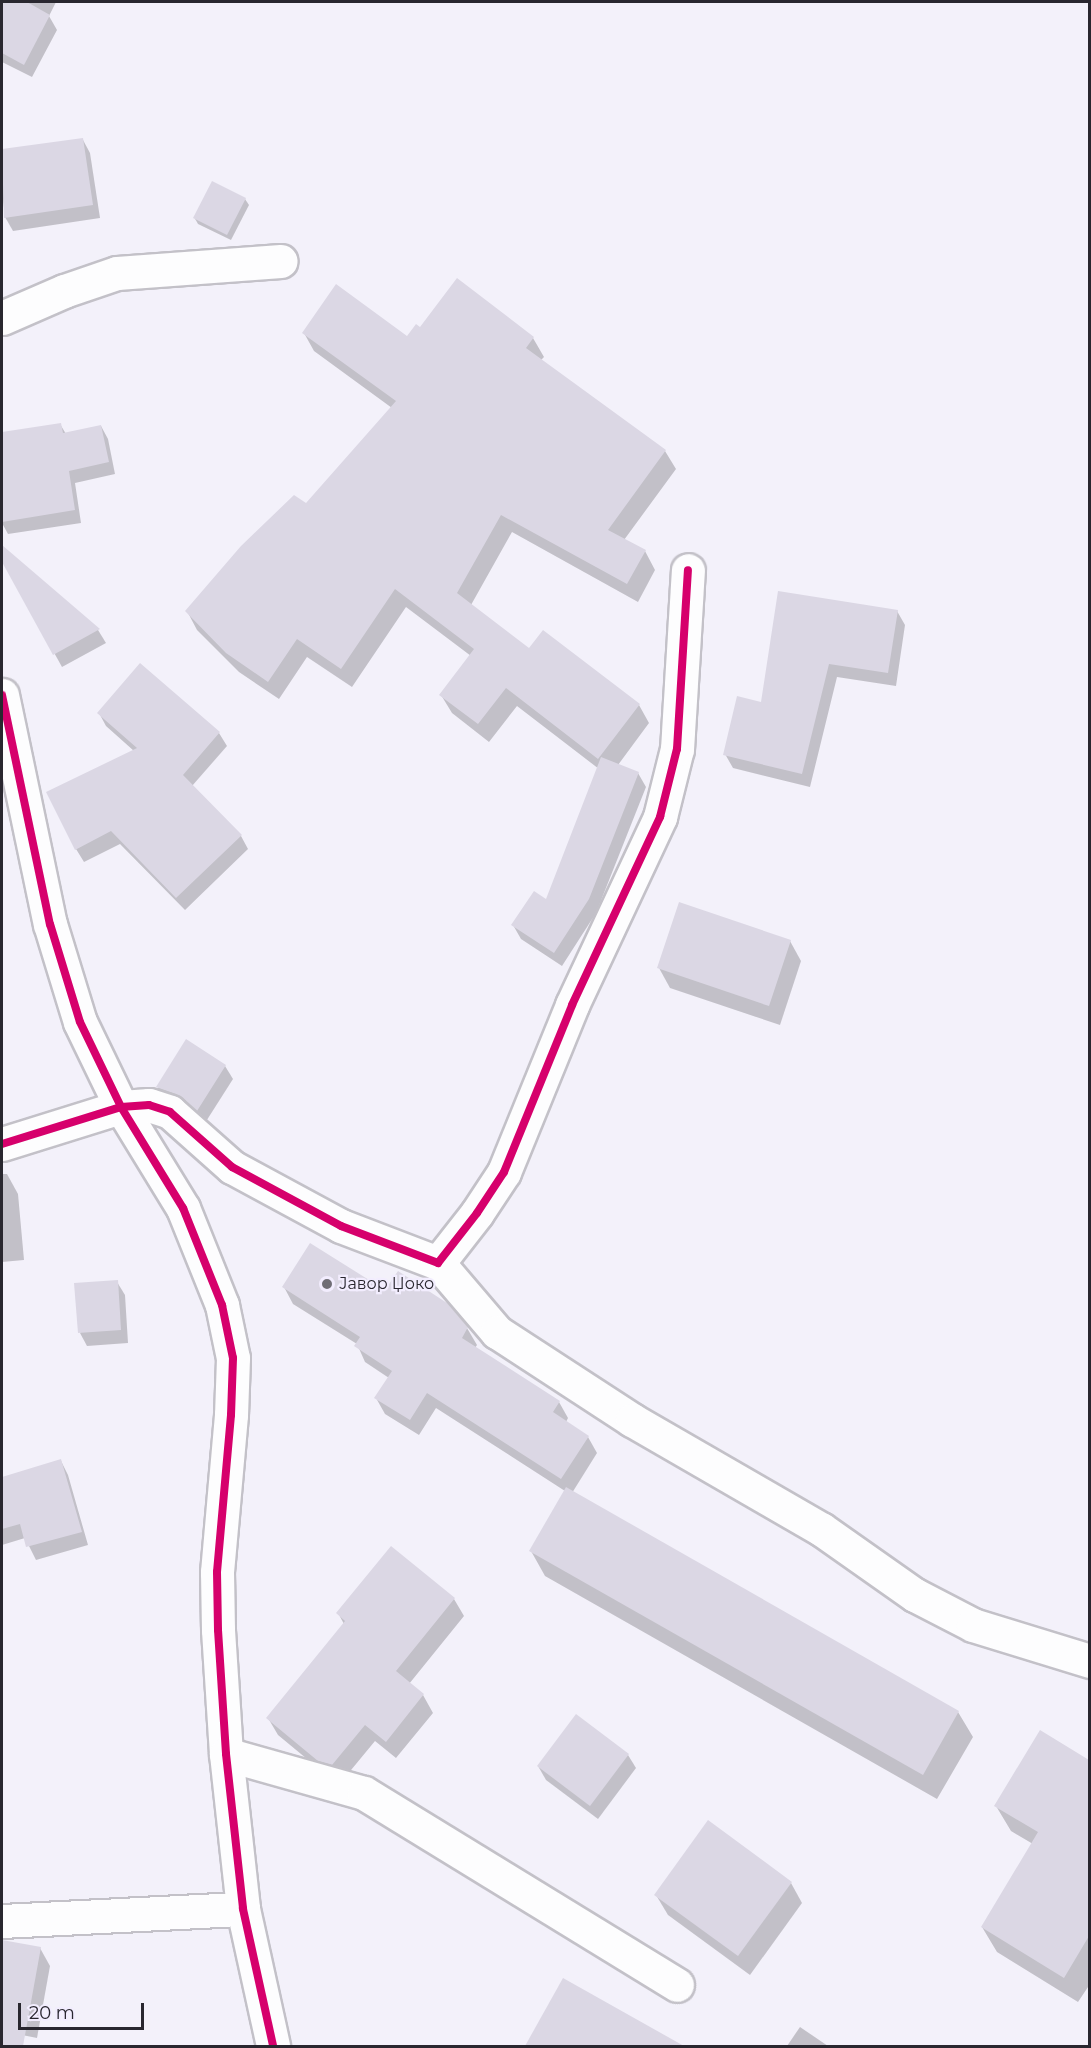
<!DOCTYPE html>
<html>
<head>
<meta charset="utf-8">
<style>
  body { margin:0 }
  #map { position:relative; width:1091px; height:2048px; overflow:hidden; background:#f3f1fa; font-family:Montserrat,sans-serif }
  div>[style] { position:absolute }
  .shadow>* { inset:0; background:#0003 }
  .building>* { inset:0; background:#dbd7e4 }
  .roads { filter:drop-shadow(2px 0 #c3c1c8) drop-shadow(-2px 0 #c3c1c8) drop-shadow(0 2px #c3c1c8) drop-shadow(0 -2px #c3c1c8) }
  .minor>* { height:33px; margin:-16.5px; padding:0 16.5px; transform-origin:16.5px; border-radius:16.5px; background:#fdfdfe }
  .cycleway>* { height:8px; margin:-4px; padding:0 4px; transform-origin:4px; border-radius:4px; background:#d6006c }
  .dots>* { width:16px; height:16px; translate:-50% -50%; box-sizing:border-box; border:3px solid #f2edfe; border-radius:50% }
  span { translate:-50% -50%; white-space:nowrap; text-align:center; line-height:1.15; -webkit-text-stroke:4.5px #f2edfe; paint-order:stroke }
  .poi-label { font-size:16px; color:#29272f }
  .left { translate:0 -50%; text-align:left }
  .frame { position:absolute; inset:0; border:3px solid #29272f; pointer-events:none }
  .scale { position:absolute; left:18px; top:2003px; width:126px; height:27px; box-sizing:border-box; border:3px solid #29272f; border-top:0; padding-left:8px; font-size:18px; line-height:21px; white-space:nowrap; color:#29272f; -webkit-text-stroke:4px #f2edfe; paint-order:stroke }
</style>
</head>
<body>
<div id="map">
  <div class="shadow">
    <div style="clip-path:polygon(2px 2px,56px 2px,49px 16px,57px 30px,32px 77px,2px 62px)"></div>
    <div style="clip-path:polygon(83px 140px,90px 153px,100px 218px,13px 231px,5px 217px,2px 190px,2px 151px)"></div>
    <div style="clip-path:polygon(245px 199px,249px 205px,231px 240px,198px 224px,194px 217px)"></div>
    <div style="clip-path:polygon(420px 329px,533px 338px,544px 357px,541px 360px,665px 451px,676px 469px,624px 540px,645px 551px,655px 570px,638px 602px,512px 532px,471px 605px,529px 650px,639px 705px,649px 723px,618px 765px,638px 773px,646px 787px,596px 913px,562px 966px,521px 939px,513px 925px,546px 901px,599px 769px,517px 706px,489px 742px,452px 713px,441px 695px,471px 656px,406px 607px,352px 687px,307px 657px,279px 699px,239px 672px,197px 630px,187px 611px,306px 505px,392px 408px,314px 351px,304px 333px,407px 338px)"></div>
    <div style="clip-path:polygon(60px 424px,66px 434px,101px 426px,108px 439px,115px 474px,75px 483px,81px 523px,8px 534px,2px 523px,2px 433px)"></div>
    <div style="clip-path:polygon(2px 547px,98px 630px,106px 643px,62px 667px,2px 559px)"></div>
    <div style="clip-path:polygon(897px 611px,905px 625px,896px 686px,837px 677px,810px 787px,733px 768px,725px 754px,762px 704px)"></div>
    <div style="clip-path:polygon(99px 713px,219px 733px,227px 746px,192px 786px,241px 836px,248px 849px,185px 910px,120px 844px,84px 862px,76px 849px,134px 751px,106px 726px)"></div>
    <div style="clip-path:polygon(790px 941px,801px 961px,780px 1025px,670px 988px,659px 968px)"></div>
    <div style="clip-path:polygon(225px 1066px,233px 1079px,205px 1123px,165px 1101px,157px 1088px)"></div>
    <div style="clip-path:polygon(2px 1174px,7px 1174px,18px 1194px,24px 1260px,2px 1262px)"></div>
    <div style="clip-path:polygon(117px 1282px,125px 1295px,128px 1343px,87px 1346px,80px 1333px)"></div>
    <div style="clip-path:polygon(284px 1287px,386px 1292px,467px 1328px,477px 1345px,475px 1348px,559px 1402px,568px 1418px,566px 1422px,588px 1437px,597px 1453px,572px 1493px,958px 1712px,973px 1737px,937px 1799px,545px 1576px,531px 1551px,565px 1491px,436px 1408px,419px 1435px,385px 1414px,376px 1398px,389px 1378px,365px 1362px,357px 1344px,293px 1304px)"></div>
    <div style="clip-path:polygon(61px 1461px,68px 1475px,88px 1545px,36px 1560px,25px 1538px,2px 1545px,2px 1478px)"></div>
    <div style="clip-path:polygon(454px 1599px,464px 1616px,409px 1684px,423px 1695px,433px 1713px,396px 1758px,375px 1741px,342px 1781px,330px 1778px,278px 1735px,268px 1718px,344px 1624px,338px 1613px)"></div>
    <div style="clip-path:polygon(1041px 1732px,1090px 1762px,1090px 1984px,1078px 2002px,997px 1952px,982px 1927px,1033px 1844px,1011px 1831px,996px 1806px)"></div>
    <div style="clip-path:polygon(628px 1755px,636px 1768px,598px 1819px,546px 1780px,538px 1766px)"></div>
    <div style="clip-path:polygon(791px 1883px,802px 1903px,750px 1975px,668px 1915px,656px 1895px)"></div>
    <div style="clip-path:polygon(2px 1941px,40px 1948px,50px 1966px,37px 2038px,2px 2031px)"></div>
    <div style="clip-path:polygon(564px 1980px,658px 2033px,666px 2046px,527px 2046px)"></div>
    <div style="clip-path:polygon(800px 2027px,828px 2046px,787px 2046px)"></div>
  </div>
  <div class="building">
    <div style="clip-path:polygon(2px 2px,27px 2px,50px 15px,24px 65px,2px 53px)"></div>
    <div style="clip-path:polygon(83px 138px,93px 205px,4px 218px,2px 149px)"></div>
    <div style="clip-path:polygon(212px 181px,246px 198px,227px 235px,193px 218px)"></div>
    <div style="clip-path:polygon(457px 278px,534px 337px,526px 348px,666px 450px,608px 530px,646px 550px,627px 584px,501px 515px,457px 593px,529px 648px,543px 630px,640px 704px,598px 759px,506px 688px,478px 724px,439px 695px,474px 649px,395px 589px,341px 669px,297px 639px,268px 682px,226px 653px,185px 611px,241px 546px,294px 495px,306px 503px,396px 401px,302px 333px,336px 284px,407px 336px,416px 324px,420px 327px)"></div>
    <div style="clip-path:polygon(61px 423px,63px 433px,101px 425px,109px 462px,69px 471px,75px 510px,2px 522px,2px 432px)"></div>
    <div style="clip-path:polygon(2px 545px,100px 629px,53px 655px,2px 562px)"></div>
    <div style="clip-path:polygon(778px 591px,898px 610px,888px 673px,829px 664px,802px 774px,723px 755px,737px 696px,761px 702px)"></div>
    <div style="clip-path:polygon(140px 663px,220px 732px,183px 775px,242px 835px,176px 898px,111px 831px,75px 850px,46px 792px,137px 748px,97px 713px)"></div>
    <div style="clip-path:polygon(601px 757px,639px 772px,589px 899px,554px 953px,511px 925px,534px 891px,546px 899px)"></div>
    <div style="clip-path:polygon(679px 902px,791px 940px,769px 1006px,657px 968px)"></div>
    <div style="clip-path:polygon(186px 1039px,226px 1065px,197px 1111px,176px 1094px,156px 1087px)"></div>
    <div style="clip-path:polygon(310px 1243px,385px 1290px,398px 1271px,447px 1303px,468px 1327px,462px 1338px,560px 1401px,553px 1412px,589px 1436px,561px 1479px,427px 1393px,410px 1420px,374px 1398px,392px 1371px,354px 1346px,360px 1337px,282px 1287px)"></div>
    <div style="clip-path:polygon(118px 1280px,121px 1330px,78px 1333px,74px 1283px)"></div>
    <div style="clip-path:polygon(61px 1459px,82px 1532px,26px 1547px,20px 1524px,2px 1529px,2px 1477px)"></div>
    <div style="clip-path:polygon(566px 1487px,959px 1711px,923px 1775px,529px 1551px)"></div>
    <div style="clip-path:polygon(391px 1546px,455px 1598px,396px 1671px,424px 1694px,386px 1742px,365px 1725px,332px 1765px,318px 1761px,266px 1718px,345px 1621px,336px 1613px)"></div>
    <div style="clip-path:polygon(576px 1714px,629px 1754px,590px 1806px,537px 1766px)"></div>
    <div style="clip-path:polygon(1040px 1730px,1089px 1760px,1089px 1936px,1064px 1978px,981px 1927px,1038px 1832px,994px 1806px)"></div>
    <div style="clip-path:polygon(708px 1820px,792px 1882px,738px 1956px,654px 1895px)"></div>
    <div style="clip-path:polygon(2px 1940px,41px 1947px,23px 2046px,2px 2046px)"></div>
    <div style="clip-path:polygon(563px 1978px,684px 2046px,525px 2046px)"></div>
  </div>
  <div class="roads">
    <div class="minor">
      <div style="left:2px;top:318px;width:68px;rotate:-23.5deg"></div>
      <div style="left:64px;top:291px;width:56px;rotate:-18.8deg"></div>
      <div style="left:117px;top:273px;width:164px;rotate:-4.2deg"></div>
      <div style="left:2px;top:695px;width:234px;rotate:78.2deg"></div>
      <div style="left:50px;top:924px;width:102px;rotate:73deg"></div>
      <div style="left:80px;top:1022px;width:94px;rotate:64.2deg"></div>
      <div style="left:121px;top:1107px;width:119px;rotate:58.5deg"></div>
      <div style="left:183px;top:1208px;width:105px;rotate:68.1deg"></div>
      <div style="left:222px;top:1305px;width:54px;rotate:78.3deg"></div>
      <div style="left:233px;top:1358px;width:57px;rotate:92deg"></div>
      <div style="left:231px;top:1415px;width:158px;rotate:95.1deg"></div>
      <div style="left:217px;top:1572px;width:58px;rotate:89deg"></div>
      <div style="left:218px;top:1630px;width:124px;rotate:86.3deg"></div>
      <div style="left:226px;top:1754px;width:156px;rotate:83.7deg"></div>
      <div style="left:243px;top:1909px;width:140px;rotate:77.6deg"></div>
      <div style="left:2px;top:1144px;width:125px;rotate:-17.3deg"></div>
      <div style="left:121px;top:1107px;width:28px;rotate:-4deg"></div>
      <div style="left:149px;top:1105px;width:22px;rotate:18deg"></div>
      <div style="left:170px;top:1112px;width:83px;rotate:41.6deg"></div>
      <div style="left:232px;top:1167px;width:124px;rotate:28.4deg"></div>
      <div style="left:341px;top:1226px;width:104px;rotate:20.9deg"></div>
      <div style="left:438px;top:1263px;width:63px;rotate:-52deg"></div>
      <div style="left:477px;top:1213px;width:49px;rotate:-56.6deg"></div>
      <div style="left:504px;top:1172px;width:180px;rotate:-67.8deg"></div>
      <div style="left:572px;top:1005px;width:208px;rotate:-64.9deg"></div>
      <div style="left:660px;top:817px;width:70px;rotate:-76deg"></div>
      <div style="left:677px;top:749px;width:179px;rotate:-86.5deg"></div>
      <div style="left:438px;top:1263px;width:91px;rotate:49.5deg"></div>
      <div style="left:497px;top:1332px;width:161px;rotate:33.1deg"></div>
      <div style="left:632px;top:1420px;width:218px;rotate:30deg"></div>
      <div style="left:821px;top:1529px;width:115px;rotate:35.1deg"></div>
      <div style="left:915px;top:1595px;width:65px;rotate:27.3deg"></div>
      <div style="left:973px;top:1625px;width:122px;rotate:17.1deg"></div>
      <div style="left:226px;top:1754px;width:143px;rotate:15.8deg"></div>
      <div style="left:364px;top:1793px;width:367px;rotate:31.5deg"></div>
      <div style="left:2px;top:1921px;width:241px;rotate:-2.9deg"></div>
    </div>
  </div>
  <div class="cycleway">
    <div style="left:2px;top:695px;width:234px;rotate:78.2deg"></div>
    <div style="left:50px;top:924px;width:102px;rotate:73deg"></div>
    <div style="left:80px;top:1022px;width:94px;rotate:64.2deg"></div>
    <div style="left:121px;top:1107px;width:119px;rotate:58.5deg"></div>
    <div style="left:183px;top:1208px;width:105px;rotate:68.1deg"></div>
    <div style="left:222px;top:1305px;width:54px;rotate:78.3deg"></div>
    <div style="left:233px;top:1358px;width:57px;rotate:92deg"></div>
    <div style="left:231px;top:1415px;width:158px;rotate:95.1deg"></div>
    <div style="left:217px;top:1572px;width:58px;rotate:89deg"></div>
    <div style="left:218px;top:1630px;width:124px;rotate:86.3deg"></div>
    <div style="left:226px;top:1754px;width:156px;rotate:83.7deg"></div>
    <div style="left:243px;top:1909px;width:140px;rotate:77.6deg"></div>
    <div style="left:2px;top:1144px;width:125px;rotate:-17.3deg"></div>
    <div style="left:121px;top:1107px;width:28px;rotate:-4deg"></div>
    <div style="left:149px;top:1105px;width:22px;rotate:18deg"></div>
    <div style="left:170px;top:1112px;width:83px;rotate:41.6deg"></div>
    <div style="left:232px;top:1167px;width:124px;rotate:28.4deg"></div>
    <div style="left:341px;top:1226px;width:104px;rotate:20.9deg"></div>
    <div style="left:438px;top:1263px;width:63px;rotate:-52deg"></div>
    <div style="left:477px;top:1213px;width:49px;rotate:-56.6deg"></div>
    <div style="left:504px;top:1172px;width:180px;rotate:-67.8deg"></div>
    <div style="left:572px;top:1005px;width:208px;rotate:-64.9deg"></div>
    <div style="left:660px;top:817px;width:70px;rotate:-76deg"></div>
    <div style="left:677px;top:749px;width:179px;rotate:-86.5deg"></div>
  </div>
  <div class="dots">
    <div style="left:327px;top:1284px;background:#706e76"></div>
  </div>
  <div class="poi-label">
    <span class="left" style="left:339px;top:1284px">Јавор Џоко</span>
  </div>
  <div class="frame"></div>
  <div class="scale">20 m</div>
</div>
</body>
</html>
